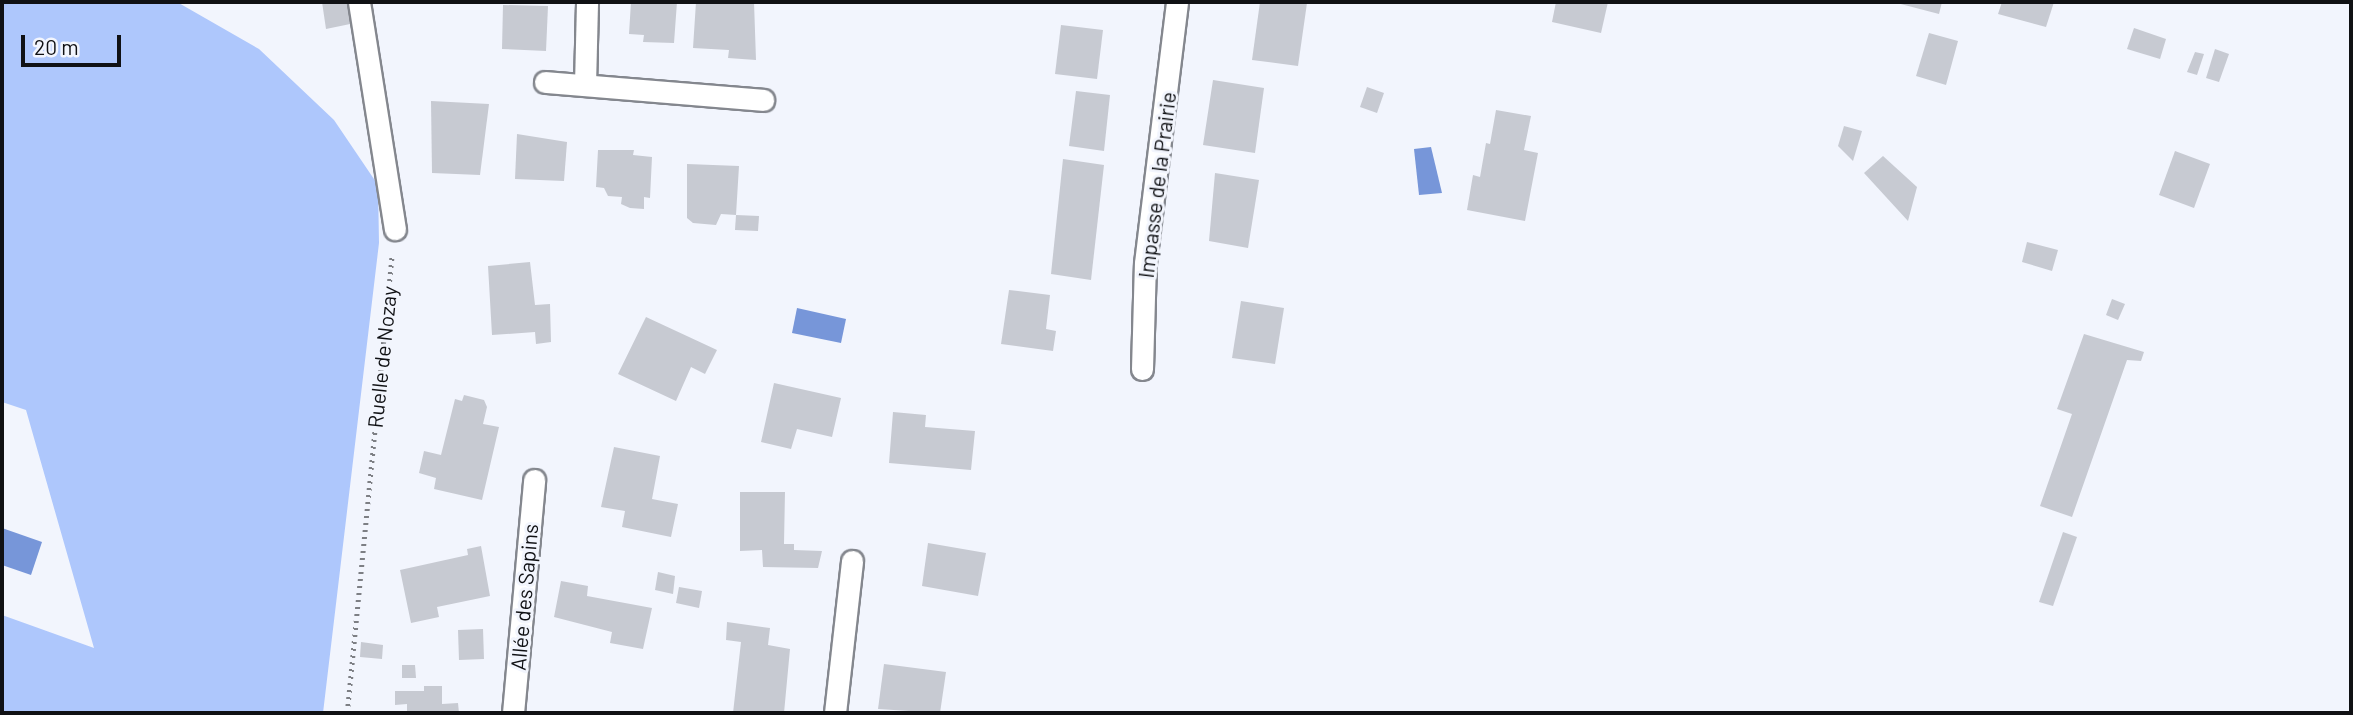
<!DOCTYPE html>
<html>
<head>
<meta charset="utf-8">
<style>
  body { margin:0 }
  #map { position:relative; width:2353px; height:715px; overflow:hidden; background:#f2f5fd; font-family:Barlow,sans-serif }
  div>[style] { position:absolute }
  .green>* { inset:0; background:#aec7fc }
  .water>* { inset:0; background:#7796d9 }
  .building>* { inset:0; background:#c7cad2 }
  .path>* { height:4.5px; margin-top:-2.25px; transform-origin:0; background:repeating-linear-gradient(90deg,#7d7f84 0 2px,transparent 0 7px) }
  .roads { filter:drop-shadow(2px 0 #84878e) drop-shadow(-2px 0 #84878e) drop-shadow(0 2px #84878e) drop-shadow(0 -2px #84878e) }
  .service>* { height:21px; margin:-10.5px; padding:0 10.5px; transform-origin:10.5px; border-radius:10.5px; background:#fff }
  span { translate:-50% -50%; white-space:nowrap; text-align:center; line-height:1.15; -webkit-text-stroke:6px #f2f5fd; paint-order:stroke }
  .street-label { font-size:21px; color:#101114 }
  .frame { position:absolute; inset:0; border:4px solid #101114; pointer-events:none }
  .scale { position:absolute; left:21px; top:35px; width:100px; height:32px; box-sizing:border-box; border:4px solid #101114; border-top:0; padding-left:9px; font-size:21px; line-height:24px; white-space:nowrap; color:#101114; -webkit-text-stroke:5px #f2f5fd; paint-order:stroke }
</style>
</head>
<body>
<div id="map">
  <div class="green">
    <div style="clip-path:polygon(2px 2px,177px 2px,259px 49px,334px 120px,378px 185px,379px 243px,323px 713px,2px 713px,2px 615px,94px 648px,26px 410px,2px 402px)"></div>
  </div>
  <div class="water">
    <div style="clip-path:polygon(1431px 147px,1442px 193px,1419px 195px,1414px 149px)"></div>
    <div style="clip-path:polygon(797px 308px,846px 319px,841px 343px,792px 333px)"></div>
    <div style="clip-path:polygon(2px 528px,42px 542px,31px 575px,2px 565px)"></div>
  </div>
  <div class="building">
    <div style="clip-path:polygon(322px 2px,351px 2px,355px 23px,326px 29px)"></div>
    <div style="clip-path:polygon(631px 2px,677px 2px,674px 43px,643px 42px,644px 35px,629px 34px)"></div>
    <div style="clip-path:polygon(696px 2px,754px 2px,756px 60px,728px 58px,729px 50px,693px 48px)"></div>
    <div style="clip-path:polygon(1260px 2px,1307px 3px,1298px 66px,1252px 60px)"></div>
    <div style="clip-path:polygon(1556px 2px,1608px 2px,1601px 33px,1552px 22px)"></div>
    <div style="clip-path:polygon(1893px 2px,1942px 2px,1939px 14px)"></div>
    <div style="clip-path:polygon(2002px 2px,2054px 2px,2046px 27px,1998px 14px)"></div>
    <div style="clip-path:polygon(503px 5px,548px 6px,546px 51px,502px 49px)"></div>
    <div style="clip-path:polygon(1061px 25px,1103px 30px,1097px 79px,1055px 74px)"></div>
    <div style="clip-path:polygon(2134px 28px,2166px 39px,2160px 59px,2127px 49px)"></div>
    <div style="clip-path:polygon(1929px 33px,1958px 41px,1946px 85px,1916px 76px)"></div>
    <div style="clip-path:polygon(2215px 49px,2229px 54px,2219px 82px,2206px 78px)"></div>
    <div style="clip-path:polygon(2195px 52px,2204px 54px,2197px 75px,2187px 72px)"></div>
    <div style="clip-path:polygon(1213px 80px,1264px 88px,1255px 153px,1203px 145px)"></div>
    <div style="clip-path:polygon(1367px 87px,1384px 93px,1377px 113px,1360px 107px)"></div>
    <div style="clip-path:polygon(1076px 91px,1110px 95px,1104px 151px,1069px 146px)"></div>
    <div style="clip-path:polygon(431px 101px,489px 104px,480px 175px,432px 173px)"></div>
    <div style="clip-path:polygon(1496px 110px,1531px 116px,1524px 150px,1538px 153px,1525px 221px,1467px 210px,1473px 175px,1480px 177px,1486px 143px,1490px 144px)"></div>
    <div style="clip-path:polygon(1844px 126px,1862px 131px,1853px 161px,1838px 146px)"></div>
    <div style="clip-path:polygon(517px 134px,567px 142px,564px 181px,515px 179px)"></div>
    <div style="clip-path:polygon(598px 150px,634px 150px,633px 155px,652px 157px,650px 198px,644px 197px,644px 209px,630px 208px,621px 204px,622px 197px,608px 196px,604px 188px,596px 187px)"></div>
    <div style="clip-path:polygon(2175px 151px,2210px 164px,2194px 208px,2159px 195px)"></div>
    <div style="clip-path:polygon(1883px 156px,1917px 187px,1908px 221px,1864px 173px)"></div>
    <div style="clip-path:polygon(1063px 159px,1104px 165px,1091px 280px,1051px 274px)"></div>
    <div style="clip-path:polygon(687px 164px,739px 166px,736px 215px,721px 214px,716px 225px,693px 223px,687px 218px)"></div>
    <div style="clip-path:polygon(1215px 173px,1259px 180px,1248px 248px,1209px 241px)"></div>
    <div style="clip-path:polygon(736px 215px,759px 216px,758px 231px,735px 230px)"></div>
    <div style="clip-path:polygon(2027px 242px,2058px 250px,2052px 271px,2022px 262px)"></div>
    <div style="clip-path:polygon(530px 262px,535px 305px,550px 304px,551px 342px,536px 344px,535px 332px,492px 335px,488px 266px)"></div>
    <div style="clip-path:polygon(1009px 290px,1050px 295px,1046px 329px,1056px 331px,1053px 351px,1001px 344px)"></div>
    <div style="clip-path:polygon(2112px 299px,2125px 304px,2118px 320px,2106px 315px)"></div>
    <div style="clip-path:polygon(1241px 301px,1284px 308px,1275px 364px,1232px 358px)"></div>
    <div style="clip-path:polygon(646px 317px,717px 350px,705px 374px,691px 367px,676px 401px,618px 374px)"></div>
    <div style="clip-path:polygon(2084px 334px,2144px 352px,2141px 361px,2127px 360px,2072px 517px,2040px 506px,2072px 414px,2057px 409px)"></div>
    <div style="clip-path:polygon(774px 383px,841px 398px,832px 437px,797px 429px,791px 449px,761px 442px)"></div>
    <div style="clip-path:polygon(464px 395px,484px 400px,487px 407px,483px 424px,499px 427px,482px 500px,434px 489px,436px 478px,419px 473px,424px 451px,441px 455px,455px 399px,462px 401px)"></div>
    <div style="clip-path:polygon(893px 412px,926px 415px,925px 427px,975px 431px,971px 470px,889px 463px)"></div>
    <div style="clip-path:polygon(614px 447px,660px 456px,652px 499px,678px 504px,671px 537px,622px 527px,625px 511px,601px 507px)"></div>
    <div style="clip-path:polygon(740px 492px,785px 492px,784px 544px,794px 544px,794px 550px,822px 551px,818px 568px,763px 567px,762px 550px,740px 551px)"></div>
    <div style="clip-path:polygon(2063px 532px,2077px 537px,2053px 606px,2039px 602px)"></div>
    <div style="clip-path:polygon(928px 543px,986px 553px,978px 596px,922px 586px)"></div>
    <div style="clip-path:polygon(481px 546px,490px 596px,437px 607px,439px 617px,411px 623px,400px 570px,468px 555px,467px 549px)"></div>
    <div style="clip-path:polygon(658px 572px,675px 576px,673px 594px,655px 590px)"></div>
    <div style="clip-path:polygon(561px 581px,588px 586px,587px 596px,652px 608px,643px 649px,610px 643px,612px 632px,554px 617px)"></div>
    <div style="clip-path:polygon(679px 587px,702px 591px,699px 608px,676px 603px)"></div>
    <div style="clip-path:polygon(727px 622px,770px 628px,768px 645px,790px 649px,784px 713px,733px 713px,741px 642px,726px 640px)"></div>
    <div style="clip-path:polygon(483px 629px,484px 659px,459px 660px,458px 630px)"></div>
    <div style="clip-path:polygon(361px 642px,383px 645px,382px 659px,360px 657px)"></div>
    <div style="clip-path:polygon(884px 664px,946px 672px,940px 713px,878px 709px)"></div>
    <div style="clip-path:polygon(402px 665px,415px 665px,416px 678px,402px 678px)"></div>
    <div style="clip-path:polygon(424px 686px,442px 686px,442px 704px,458px 703px,459px 713px,407px 713px,407px 704px,395px 705px,395px 691px,424px 691px)"></div>
  </div>
  <div class="path">
    <div style="left:347px;top:713px;width:461px;rotate:-84.4deg"></div>
  </div>
  <div class="roads">
    <div class="service">
      <div style="left:359px;top:2px;width:230px;rotate:81deg"></div>
      <div style="left:545px;top:82px;width:219px;rotate:4.7deg"></div>
      <div style="left:585px;top:85px;width:83px;rotate:-88.6deg"></div>
      <div style="left:1142px;top:369px;width:106px;rotate:-88.4deg"></div>
      <div style="left:1145px;top:263px;width:263px;rotate:-83deg"></div>
      <div style="left:513px;top:713px;width:234px;rotate:-84.8deg"></div>
      <div style="left:835px;top:713px;width:153px;rotate:-83.6deg"></div>
    </div>
  </div>
  <div class="street-label">
    <span style="left:1157px;top:185px;rotate:-83deg">Impasse de la Prairie</span>
    <span style="left:382px;top:357px;rotate:-84deg">Ruelle de Nozay</span>
    <span style="left:524px;top:597px;rotate:-85deg">Allée des Sapins</span>
  </div>
  <div class="frame"></div>
  <div class="scale">20 m</div>
</div>
</body>
</html>
